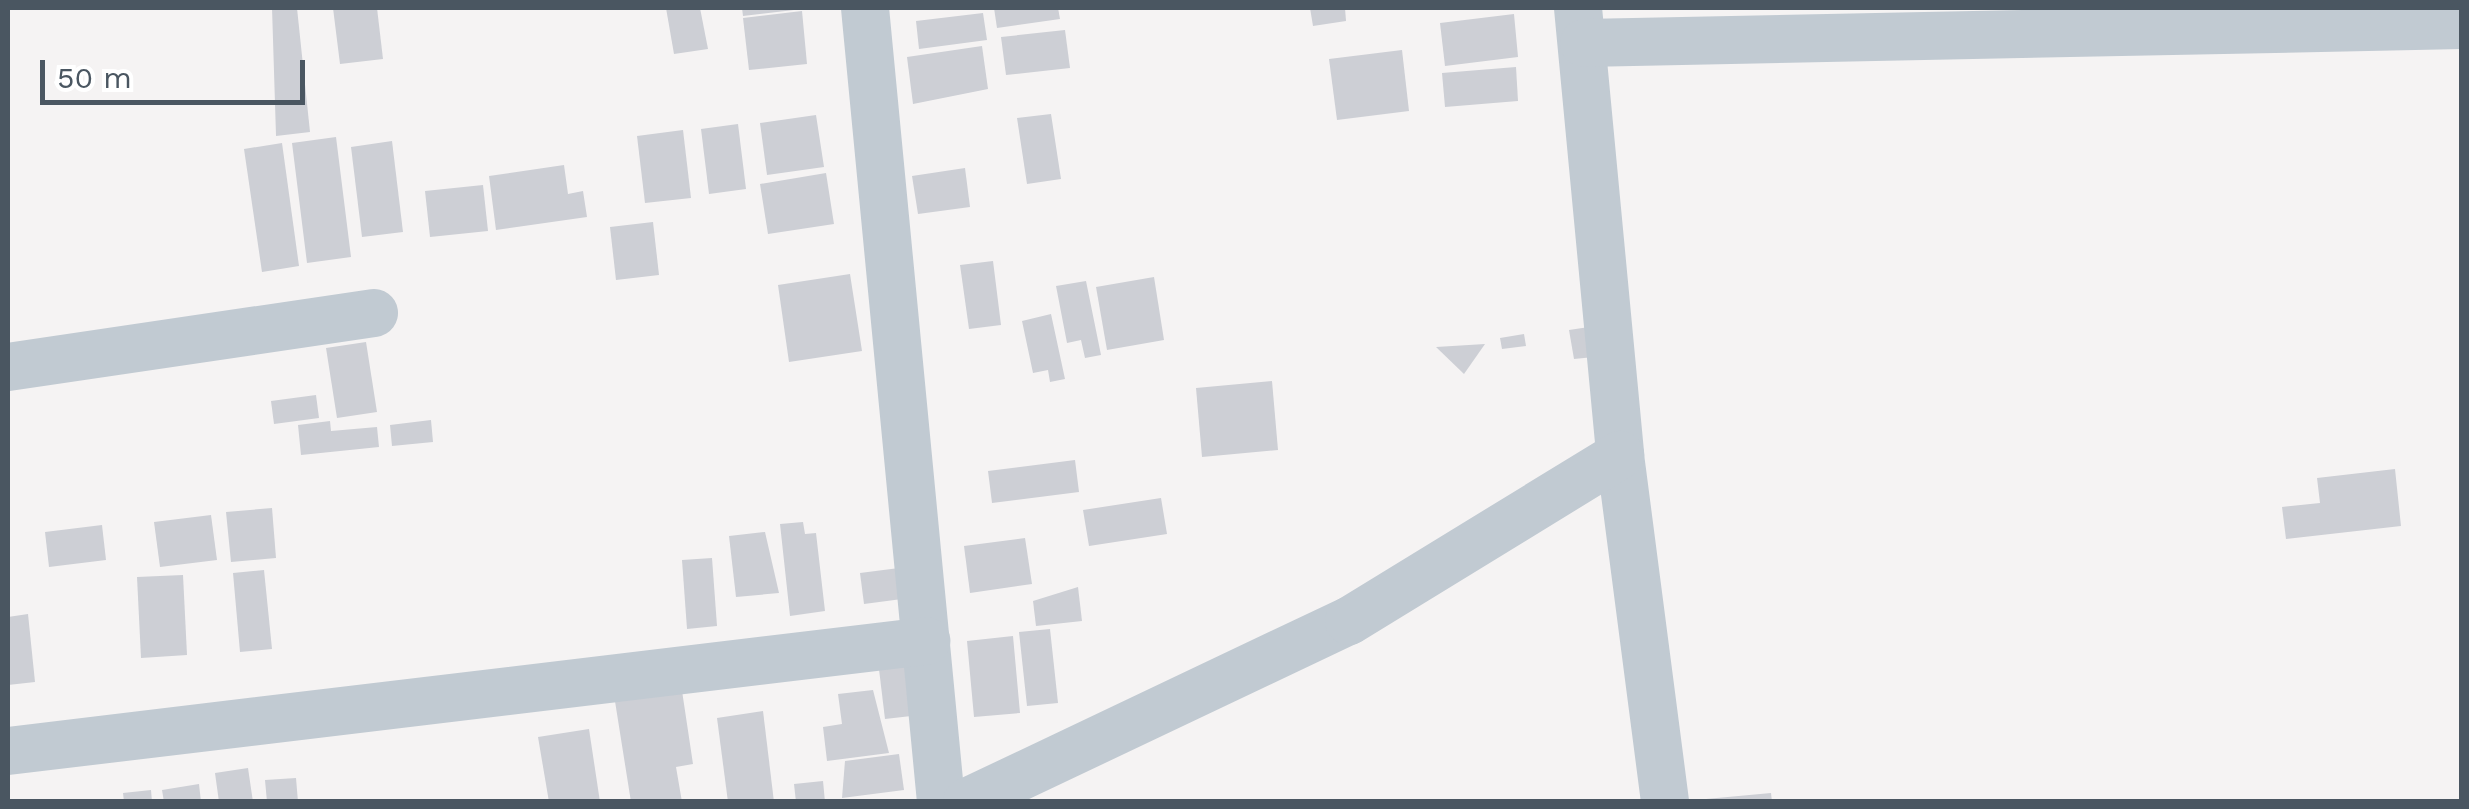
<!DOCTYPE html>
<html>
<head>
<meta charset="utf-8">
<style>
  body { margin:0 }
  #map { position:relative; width:2469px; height:809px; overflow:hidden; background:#f5f3f3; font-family:"Work Sans",sans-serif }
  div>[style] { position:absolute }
  .building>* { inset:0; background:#cdcfd5 }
  .minor>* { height:48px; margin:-24px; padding:0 24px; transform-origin:24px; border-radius:24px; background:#c1cad2 }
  span { translate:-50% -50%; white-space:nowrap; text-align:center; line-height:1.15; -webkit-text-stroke:8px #fff; paint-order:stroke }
  .frame { position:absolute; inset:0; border:10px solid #4a5661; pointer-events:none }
  .scale { position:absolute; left:40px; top:60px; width:265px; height:45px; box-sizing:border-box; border:5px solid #4a5661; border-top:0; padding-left:12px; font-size:30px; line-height:35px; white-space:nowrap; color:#4a5661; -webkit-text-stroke:8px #fff; paint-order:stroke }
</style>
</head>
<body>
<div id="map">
  <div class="building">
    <div style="clip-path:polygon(272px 8px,297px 8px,310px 132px,276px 136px)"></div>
    <div style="clip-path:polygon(333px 8px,377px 8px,383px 59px,340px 64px)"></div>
    <div style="clip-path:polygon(666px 8px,700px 8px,708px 49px,674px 54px)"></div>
    <div style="clip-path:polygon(742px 8px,794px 8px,794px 10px,743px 16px)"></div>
    <div style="clip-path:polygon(994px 8px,1058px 8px,1060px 19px,997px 28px)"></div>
    <div style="clip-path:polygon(1310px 8px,1345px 8px,1346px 21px,1313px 26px)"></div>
    <div style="clip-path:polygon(802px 11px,807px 64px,749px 70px,743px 18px)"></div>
    <div style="clip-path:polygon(983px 13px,987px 40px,919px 49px,916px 21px)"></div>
    <div style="clip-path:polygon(1514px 14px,1518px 57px,1445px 66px,1440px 23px)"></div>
    <div style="clip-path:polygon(1065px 30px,1070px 68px,1006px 75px,1001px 37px)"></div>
    <div style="clip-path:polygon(982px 46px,988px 89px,913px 104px,907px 57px)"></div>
    <div style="clip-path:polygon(1402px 50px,1409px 111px,1337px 120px,1329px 59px)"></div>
    <div style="clip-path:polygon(1516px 67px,1518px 101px,1445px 107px,1442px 73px)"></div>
    <div style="clip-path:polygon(1051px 114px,1061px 179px,1027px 184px,1017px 118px)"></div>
    <div style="clip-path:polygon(816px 115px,824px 167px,767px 175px,760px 123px)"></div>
    <div style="clip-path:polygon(738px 124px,746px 189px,709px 194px,701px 129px)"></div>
    <div style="clip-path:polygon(683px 130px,691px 198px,645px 203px,637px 136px)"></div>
    <div style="clip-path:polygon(336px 137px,351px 257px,307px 263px,292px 143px)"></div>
    <div style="clip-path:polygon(392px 141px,403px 232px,362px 237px,351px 147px)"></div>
    <div style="clip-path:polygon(282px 143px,299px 266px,262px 272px,244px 149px)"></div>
    <div style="clip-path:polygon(564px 165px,568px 194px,583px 191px,587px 217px,496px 230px,489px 176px)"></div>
    <div style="clip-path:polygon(965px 168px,970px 207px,918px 214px,912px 176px)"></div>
    <div style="clip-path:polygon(826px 173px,834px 224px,768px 234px,760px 184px)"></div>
    <div style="clip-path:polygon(483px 185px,488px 231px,430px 237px,425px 191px)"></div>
    <div style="clip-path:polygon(653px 222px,659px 275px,616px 280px,610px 227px)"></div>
    <div style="clip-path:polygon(993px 261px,1001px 325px,969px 329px,960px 265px)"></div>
    <div style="clip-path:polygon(850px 274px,862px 351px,789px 362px,778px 285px)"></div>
    <div style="clip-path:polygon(1154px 277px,1164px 340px,1107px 350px,1096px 287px)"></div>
    <div style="clip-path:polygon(1086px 281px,1101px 355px,1085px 358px,1081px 340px,1067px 343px,1056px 286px)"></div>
    <div style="clip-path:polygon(1051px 314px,1065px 379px,1050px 382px,1048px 370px,1033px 373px,1022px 321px)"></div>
    <div style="clip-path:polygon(1589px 327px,1594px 357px,1574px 359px,1569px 330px)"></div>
    <div style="clip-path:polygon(1524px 334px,1526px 346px,1502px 349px,1500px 338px)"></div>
    <div style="clip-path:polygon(366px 342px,377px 412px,337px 418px,326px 348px)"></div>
    <div style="clip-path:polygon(1485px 344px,1464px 374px,1436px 347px)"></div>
    <div style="clip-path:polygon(1272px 381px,1278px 450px,1202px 457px,1196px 388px)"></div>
    <div style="clip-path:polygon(316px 395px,319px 418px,274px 424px,271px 401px)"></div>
    <div style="clip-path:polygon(431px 420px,433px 442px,392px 446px,390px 425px)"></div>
    <div style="clip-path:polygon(330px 421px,331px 431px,377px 427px,379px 447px,301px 455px,298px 425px)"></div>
    <div style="clip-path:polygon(1075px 460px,1079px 492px,992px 503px,988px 471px)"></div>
    <div style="clip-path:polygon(2395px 469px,2401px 526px,2286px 539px,2282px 507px,2320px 503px,2317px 478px)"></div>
    <div style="clip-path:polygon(1161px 498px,1167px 534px,1089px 546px,1083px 510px)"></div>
    <div style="clip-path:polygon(272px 508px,276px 558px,231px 562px,226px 512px)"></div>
    <div style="clip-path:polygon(211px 515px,217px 560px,160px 567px,154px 522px)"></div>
    <div style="clip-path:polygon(803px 522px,805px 534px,816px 533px,825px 611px,790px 616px,780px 524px)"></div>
    <div style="clip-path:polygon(102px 525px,106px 560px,49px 567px,45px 532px)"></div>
    <div style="clip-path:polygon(765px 532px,779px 593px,736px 597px,729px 536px)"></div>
    <div style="clip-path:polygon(1025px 538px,1032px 584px,970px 593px,964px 546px)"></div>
    <div style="clip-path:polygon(712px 558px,717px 626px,687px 629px,682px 560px)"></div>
    <div style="clip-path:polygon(899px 568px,902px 599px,864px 604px,860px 573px)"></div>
    <div style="clip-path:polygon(264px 570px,272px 649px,240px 652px,233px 573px)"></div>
    <div style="clip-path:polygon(183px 575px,187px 655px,141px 658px,137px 577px)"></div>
    <div style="clip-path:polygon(1078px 587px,1082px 621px,1036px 626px,1033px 601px)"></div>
    <div style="clip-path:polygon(28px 614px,35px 682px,8px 685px,8px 617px)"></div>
    <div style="clip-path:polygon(1050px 629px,1058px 703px,1027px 706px,1019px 632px)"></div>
    <div style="clip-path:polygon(1013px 636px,1020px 713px,974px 717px,967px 641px)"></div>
    <div style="clip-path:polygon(912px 656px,920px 715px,885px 719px,878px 661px)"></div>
    <div style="clip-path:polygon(681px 684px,693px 764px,676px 767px,682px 802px,631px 802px,614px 695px)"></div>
    <div style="clip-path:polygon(873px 690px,889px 753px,827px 761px,823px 727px,842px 724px,838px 694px)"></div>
    <div style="clip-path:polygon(763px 711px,774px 802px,728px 802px,717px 718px)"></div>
    <div style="clip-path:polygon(589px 729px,600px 802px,549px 802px,538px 737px)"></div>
    <div style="clip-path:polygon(899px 754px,904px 790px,842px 798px,845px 761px)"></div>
    <div style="clip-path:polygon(248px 768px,253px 802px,219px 802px,215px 773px)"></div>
    <div style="clip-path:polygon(296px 778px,298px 802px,267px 802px,265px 780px)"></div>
    <div style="clip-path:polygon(823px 781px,825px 802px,796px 802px,794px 784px)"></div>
    <div style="clip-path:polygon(199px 784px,201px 802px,164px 802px,162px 790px)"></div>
    <div style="clip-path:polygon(151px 790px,152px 802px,124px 802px,123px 793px)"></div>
    <div style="clip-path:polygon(1771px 793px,1772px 802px,1706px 802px,1706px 799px)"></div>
  </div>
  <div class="minor">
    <div style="left:865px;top:8px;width:798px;rotate:84.53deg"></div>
    <div style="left:1578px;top:8px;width:449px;rotate:84.6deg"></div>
    <div style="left:1620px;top:455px;width:350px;rotate:82.6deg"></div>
    <div style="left:1584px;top:43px;width:878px;rotate:-1.17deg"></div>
    <div style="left:8px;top:367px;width:370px;rotate:-8.4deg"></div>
    <div style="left:8px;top:751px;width:925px;rotate:-6.83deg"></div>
    <div style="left:967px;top:802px;width:423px;rotate:-25.4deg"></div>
    <div style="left:1349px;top:621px;width:318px;rotate:-31.5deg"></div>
  </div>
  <div class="frame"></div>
  <div class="scale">50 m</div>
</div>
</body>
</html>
